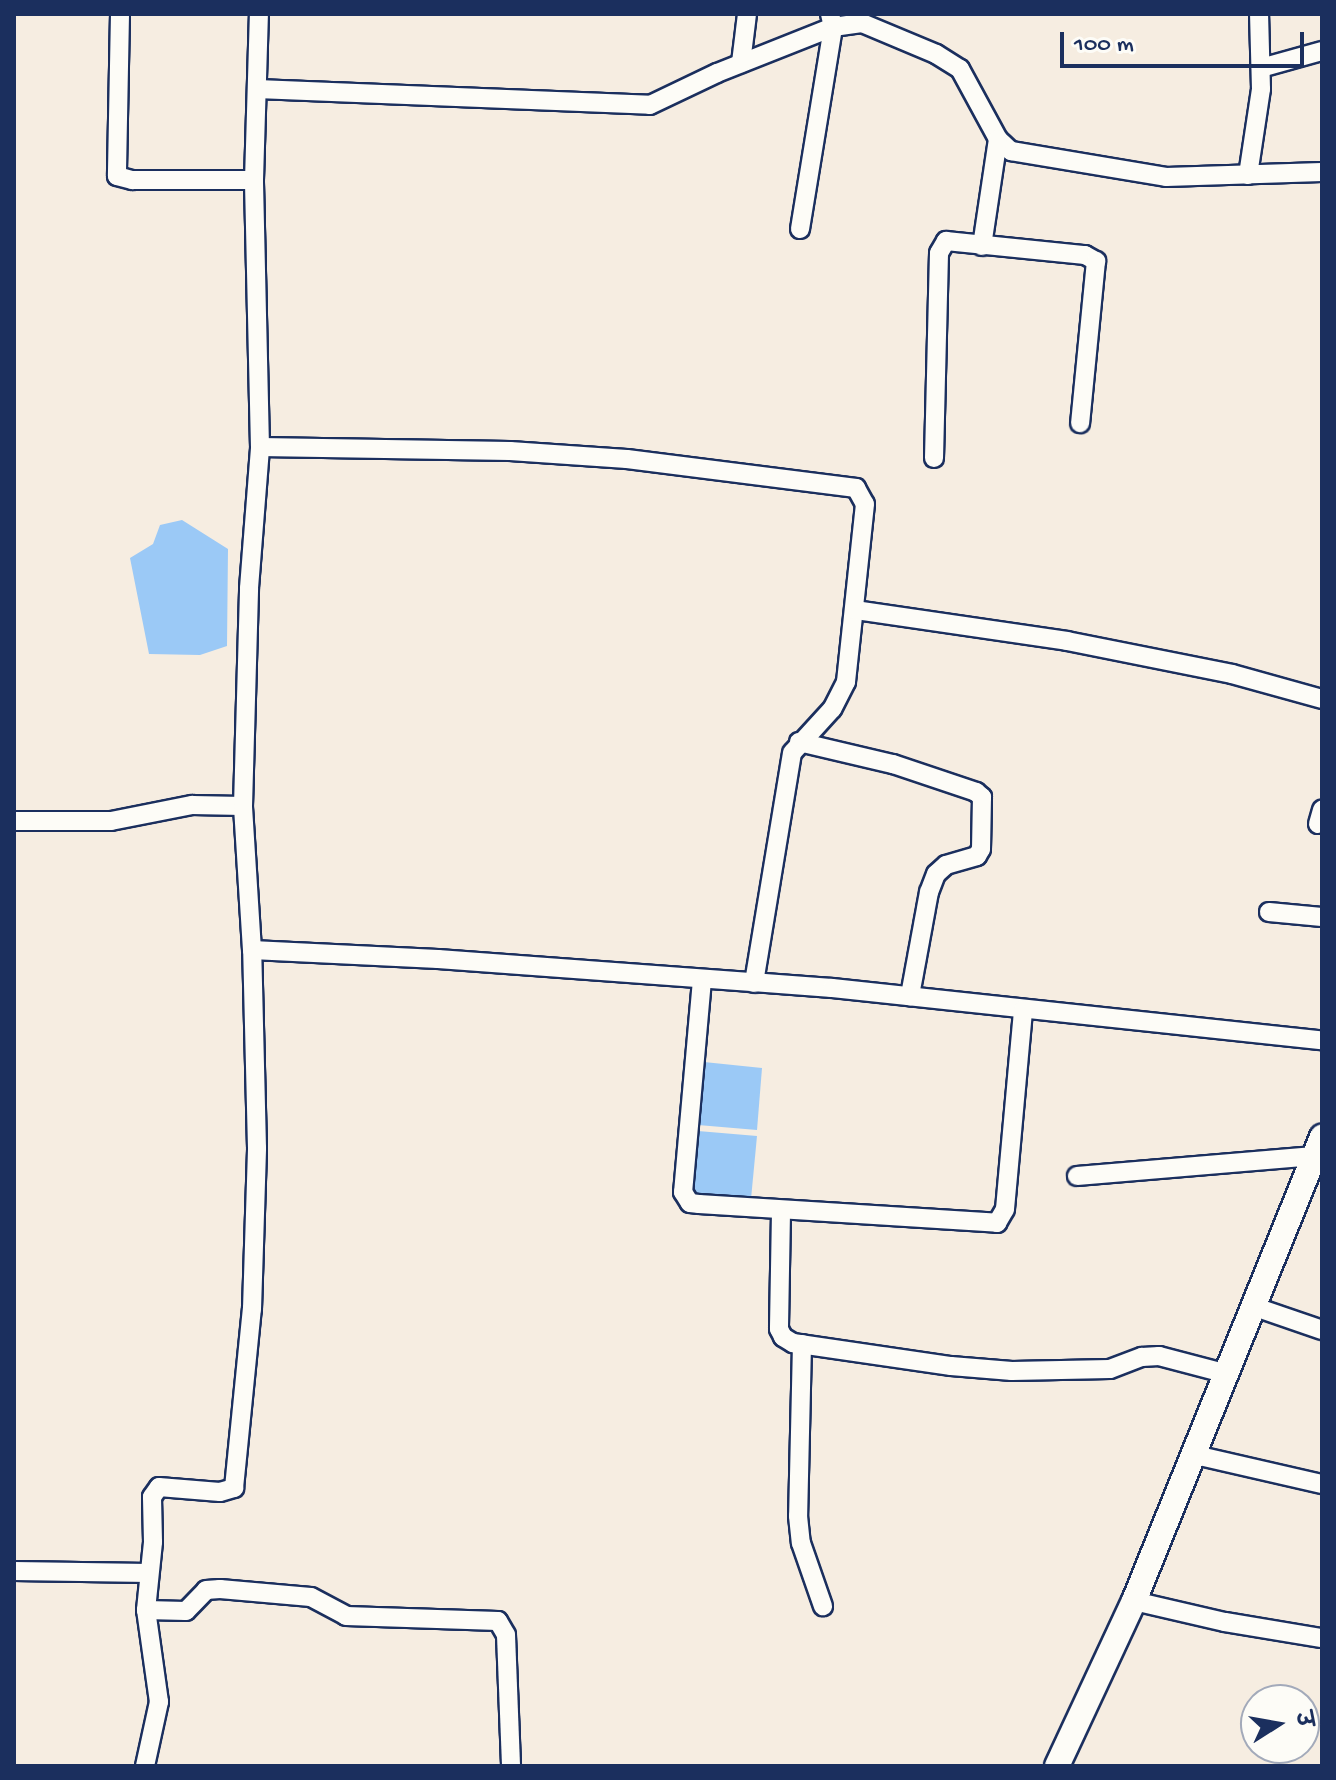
<!DOCTYPE html>
<html>
<head>
<meta charset="utf-8">
<style>
  body { margin:0 }
  #map { position:relative; width:1336px; height:1780px; overflow:hidden; background:#f6ede1; font-family:"Gochi Hand","Playpen Sans Deva",sans-serif }
  div>[style] { position:absolute }
  .water>* { inset:0; background:#9bc9f6 }
  .roads { filter:drop-shadow(2px 0 #1b2f5e) drop-shadow(-2px 0 #1b2f5e) drop-shadow(0 2px #1b2f5e) drop-shadow(0 -2px #1b2f5e) }
  .street>* { height:18px; margin:-9px; padding:0 9px; transform-origin:9px; border-radius:9px; background:#fdfcf7 }
  .secondary>* { height:24px; margin:-12px; padding:0 12px; transform-origin:12px; border-radius:12px; background:#fdfcf7 }
  span { translate:-50% -50%; white-space:nowrap; text-align:center; line-height:1.15; -webkit-text-stroke:6px #fdfcf7; paint-order:stroke }
  .frame { position:absolute; inset:0; border:16px solid #1b2f5e; pointer-events:none }
  .north { position:absolute; left:1240px; top:1684px; width:80px; height:80px; box-sizing:border-box; background:#fdfcf7; border:2px solid #a3aaba; border-radius:50%; rotate:79deg; font-size:22px; font-weight:700; line-height:32px; text-align:center; color:#1b2f5e }
  .north::after { content:''; display:block; margin:auto; width:28px; height:36px; background:#1b2f5e; clip-path:polygon(50% 0,100% 100%,50% 72%,0 100%) }
  .scale { position:absolute; left:1060px; top:32px; width:244px; height:36px; box-sizing:border-box; border:4px solid #1b2f5e; border-top:0; padding-left:10px; font-size:24px; line-height:28px; white-space:nowrap; color:#1b2f5e; -webkit-text-stroke:6px #fdfcf7; paint-order:stroke }
</style>
</head>
<body>
<div id="map">
  <div class="water">
    <div style="clip-path:polygon(182px 520px,228px 549px,227px 646px,200px 655px,149px 654px,130px 558px,153px 544px,160px 525px)"></div>
    <div style="clip-path:polygon(704px 1062px,762px 1068px,757px 1130px,698px 1125px)"></div>
    <div style="clip-path:polygon(698px 1131px,757px 1136px,751px 1199px,693px 1193px)"></div>
  </div>
  <div class="roads">
    <div class="street">
      <div style="left:120px;top:14px;width:162px;rotate:91.1deg"></div>
      <div style="left:117px;top:176px;width:16px;rotate:15deg"></div>
      <div style="left:132px;top:180px;width:122px"></div>
      <div style="left:741px;top:63px;width:49px;rotate:-83deg"></div>
      <div style="left:1261px;top:68px;width:63px;rotate:-15.6deg"></div>
      <div style="left:257px;top:89px;width:393px;rotate:2.3deg"></div>
      <div style="left:650px;top:105px;width:74px;rotate:-25.5deg"></div>
      <div style="left:717px;top:73px;width:125px;rotate:-21.6deg"></div>
      <div style="left:833px;top:27px;width:29px;rotate:-8deg"></div>
      <div style="left:862px;top:23px;width:80px;rotate:22.7deg"></div>
      <div style="left:936px;top:54px;width:28px;rotate:32deg"></div>
      <div style="left:960px;top:69px;width:80px;rotate:61.5deg"></div>
      <div style="left:998px;top:139px;width:18px;rotate:43deg"></div>
      <div style="left:1011px;top:151px;width:157px;rotate:9.5deg"></div>
      <div style="left:1166px;top:177px;width:156px;rotate:-1.8deg"></div>
      <div style="left:1248px;top:175px;width:87px;rotate:-81.4deg"></div>
      <div style="left:1261px;top:89px;width:75px;rotate:-91.5deg"></div>
      <div style="left:800px;top:229px;width:205px;rotate:-80.7deg"></div>
      <div style="left:833px;top:27px;width:13px;rotate:-103deg"></div>
      <div style="left:982px;top:246px;width:108px;rotate:-81.5deg"></div>
      <div style="left:260px;top:447px;width:250px;rotate:0.9deg"></div>
      <div style="left:510px;top:451px;width:117px;rotate:3.9deg"></div>
      <div style="left:627px;top:459px;width:231px;rotate:7.2deg"></div>
      <div style="left:856px;top:488px;width:18px;rotate:61deg"></div>
      <div style="left:865px;top:504px;width:179px;rotate:96.1deg"></div>
      <div style="left:846px;top:682px;width:30px;rotate:117deg"></div>
      <div style="left:832px;top:709px;width:59px;rotate:132.3deg"></div>
      <div style="left:792px;top:753px;width:233px;rotate:99.4deg"></div>
      <div style="left:934px;top:458px;width:205px;rotate:-88.6deg"></div>
      <div style="left:939px;top:253px;width:14px;rotate:-60deg"></div>
      <div style="left:946px;top:241px;width:140px;rotate:5.8deg"></div>
      <div style="left:1085px;top:255px;width:13px;rotate:29deg"></div>
      <div style="left:1096px;top:261px;width:163px;rotate:95.6deg"></div>
      <div style="left:855px;top:610px;width:214px;rotate:8.3deg"></div>
      <div style="left:1067px;top:641px;width:168px;rotate:11.3deg"></div>
      <div style="left:1232px;top:674px;width:93px;rotate:15.5deg"></div>
      <div style="left:799px;top:742px;width:97px;rotate:13.2deg"></div>
      <div style="left:893px;top:764px;width:88px;rotate:18.6deg"></div>
      <div style="left:976px;top:792px;width:8px;rotate:40deg"></div>
      <div style="left:982px;top:797px;width:52px;rotate:91.1deg"></div>
      <div style="left:981px;top:849px;width:8px;rotate:120deg"></div>
      <div style="left:977px;top:856px;width:32px;rotate:164deg"></div>
      <div style="left:946px;top:865px;width:13px;rotate:138deg"></div>
      <div style="left:936px;top:874px;width:19px;rotate:111deg"></div>
      <div style="left:929px;top:892px;width:106px;rotate:100.4deg"></div>
      <div style="left:14px;top:821px;width:97px"></div>
      <div style="left:111px;top:821px;width:83px;rotate:-11.2deg"></div>
      <div style="left:192px;top:805px;width:51px;rotate:1.1deg"></div>
      <div style="left:1318px;top:824px;width:15px;rotate:-74deg"></div>
      <div style="left:1269px;top:912px;width:53px;rotate:5.4deg"></div>
      <div style="left:252px;top:950px;width:186px;rotate:2.8deg"></div>
      <div style="left:438px;top:959px;width:395px;rotate:4.2deg"></div>
      <div style="left:832px;top:988px;width:493px;rotate:6.1deg"></div>
      <div style="left:702px;top:980px;width:213px;rotate:95.1deg"></div>
      <div style="left:683px;top:1192px;width:13px;rotate:58deg"></div>
      <div style="left:690px;top:1203px;width:9px;rotate:6deg"></div>
      <div style="left:699px;top:1204px;width:299px;rotate:3.6deg"></div>
      <div style="left:997px;top:1223px;width:16px;rotate:-60deg"></div>
      <div style="left:1005px;top:1209px;width:200px;rotate:-84.8deg"></div>
      <div style="left:1077px;top:1176px;width:238px;rotate:-4.8deg"></div>
      <div style="left:781px;top:1212px;width:117px;rotate:91deg"></div>
      <div style="left:779px;top:1329px;width:9px;rotate:63deg"></div>
      <div style="left:783px;top:1337px;width:12px;rotate:31deg"></div>
      <div style="left:793px;top:1343px;width:160px;rotate:8.3deg"></div>
      <div style="left:951px;top:1366px;width:61px;rotate:4.7deg"></div>
      <div style="left:1012px;top:1371px;width:98px;rotate:-1.2deg"></div>
      <div style="left:1110px;top:1369px;width:34px;rotate:-21deg"></div>
      <div style="left:1142px;top:1357px;width:17px;rotate:-3deg"></div>
      <div style="left:1159px;top:1356px;width:67px;rotate:14.7deg"></div>
      <div style="left:1252px;top:1306px;width:74px;rotate:18.9deg"></div>
      <div style="left:802px;top:1344px;width:172px;rotate:91.3deg"></div>
      <div style="left:798px;top:1516px;width:27px;rotate:84deg"></div>
      <div style="left:801px;top:1543px;width:67px;rotate:70.8deg"></div>
      <div style="left:1191px;top:1454px;width:134px;rotate:12.9deg"></div>
      <div style="left:14px;top:1571px;width:135px;rotate:0.8deg"></div>
      <div style="left:1134px;top:1601px;width:93px;rotate:13deg"></div>
      <div style="left:1225px;top:1622px;width:98px;rotate:9.4deg"></div>
      <div style="left:146px;top:1610px;width:40px;rotate:1.4deg"></div>
      <div style="left:186px;top:1611px;width:29px;rotate:-46deg"></div>
      <div style="left:206px;top:1590px;width:14px;rotate:-4deg"></div>
      <div style="left:220px;top:1589px;width:91px;rotate:5deg"></div>
      <div style="left:311px;top:1597px;width:40px;rotate:28deg"></div>
      <div style="left:346px;top:1616px;width:152px;rotate:1.9deg"></div>
      <div style="left:498px;top:1621px;width:16px;rotate:60deg"></div>
      <div style="left:506px;top:1635px;width:131px;rotate:87.8deg"></div>
      <div style="left:145px;top:1766px;width:66px;rotate:-77.7deg"></div>
      <div style="left:159px;top:1702px;width:93px;rotate:-98deg"></div>
      <div style="left:146px;top:1610px;width:68px;rotate:-84.1deg"></div>
      <div style="left:153px;top:1542px;width:45px;rotate:-91.3deg"></div>
      <div style="left:152px;top:1497px;width:12px;rotate:-55deg"></div>
      <div style="left:159px;top:1487px;width:61px;rotate:4.7deg"></div>
      <div style="left:220px;top:1492px;width:15px;rotate:-16deg"></div>
      <div style="left:234px;top:1488px;width:180px;rotate:-84.3deg"></div>
      <div style="left:252px;top:1309px;width:161px;rotate:-88.2deg"></div>
      <div style="left:257px;top:1148px;width:198px;rotate:-91.4deg"></div>
      <div style="left:252px;top:950px;width:144px;rotate:-93.6deg"></div>
      <div style="left:243px;top:806px;width:218px;rotate:-88.4deg"></div>
      <div style="left:249px;top:588px;width:141px;rotate:-85.5deg"></div>
      <div style="left:260px;top:447px;width:267px;rotate:-91.3deg"></div>
      <div style="left:254px;top:180px;width:166px;rotate:-88.3deg"></div>
    </div>
    <div class="secondary">
      <div style="left:1057px;top:1766px;width:182px;rotate:-65deg"></div>
      <div style="left:1134px;top:1601px;width:501px;rotate:-67.94deg"></div>
    </div>
  </div>
  <div class="frame"></div>
  <div class="north">उ</div>
  <div class="scale">100 m</div>
</div>
</body>
</html>
